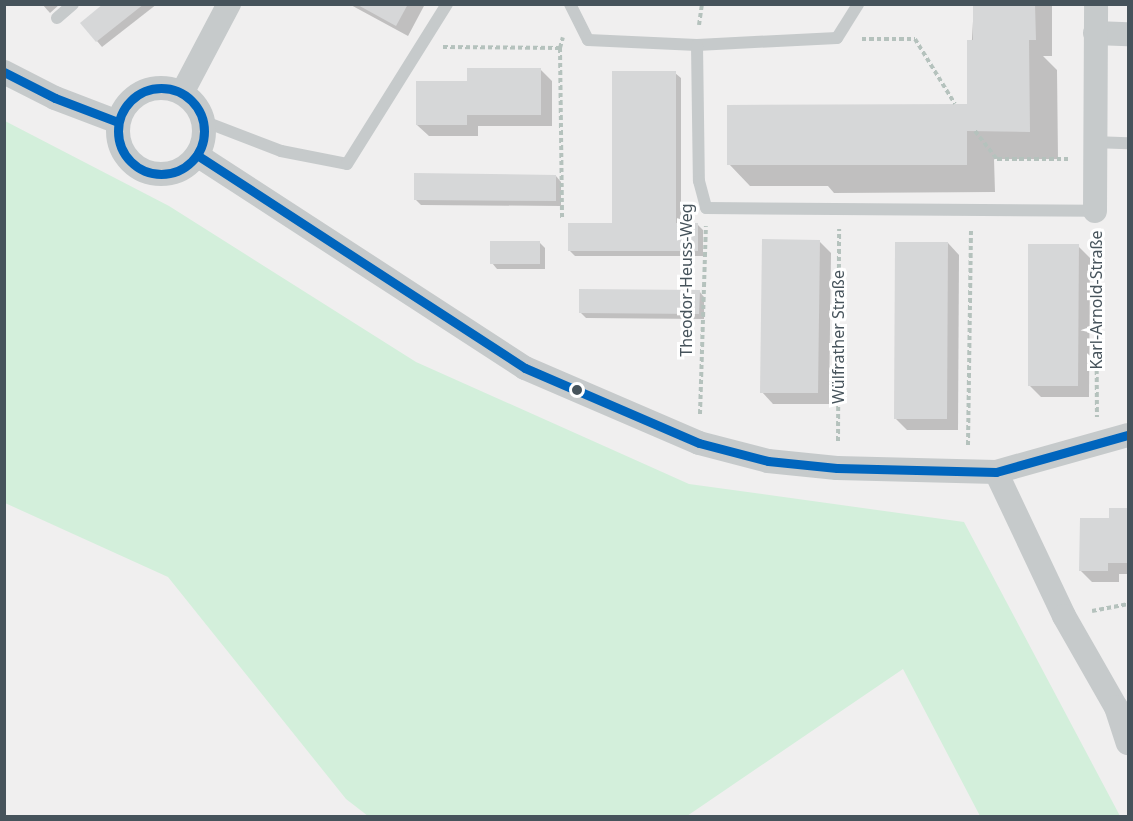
<!DOCTYPE html>
<html>
<head>
<meta charset="utf-8">
<style>
  body { margin:0 }
  #map { position:relative; width:1133px; height:821px; overflow:hidden; background:#f0efef; font-family:"Noto Sans",sans-serif }
  div>[style] { position:absolute }
  .green>* { inset:0; background:#d3efdb }
  .shadow>* { inset:0; background:#0003 }
  .building>* { inset:0; background:#d6d7d8 }
  .path>* { height:4px; margin-top:-2px; transform-origin:0; background:repeating-linear-gradient(90deg,#b5c2bd 0 4.5px,transparent 0 7.5px) }
  .lane>* { height:12px; margin:-6px; padding:0 6px; transform-origin:6px; border-radius:6px; background:#c6cacb }
  .street>* { height:24px; margin:-12px; padding:0 12px; transform-origin:12px; border-radius:12px; background:#c6cacb }
  .street>.ring { margin:-12px; padding:0; box-sizing:content-box; background:none; border:24px solid #c6cacb; border-radius:50% }
  .bus-1>* { height:9px; margin:-4.5px; padding:0 4.5px; transform-origin:4.5px; border-radius:4.5px; background:#0065bd }
  .bus-1>.ring { margin:-4.5px; padding:0; box-sizing:content-box; background:none; border:9px solid #0065bd; border-radius:50% }
  .dots>* { width:16px; height:16px; translate:-50% -50%; box-sizing:border-box; border:3px solid #fff; border-radius:50% }
  span { translate:-50% -50%; white-space:nowrap; text-align:center; line-height:1.15; -webkit-text-stroke:6px #fff; paint-order:stroke }
  .street-label { font-size:16px; color:#46535b }
  .frame { position:absolute; inset:0; border:6px solid #46535b; pointer-events:none }
</style>
</head>
<body>
<div id="map">
  <div class="green">
    <div style="clip-path:polygon(5px 121px,169px 206px,416px 362px,689px 484px,964px 522px,1120px 816px,980px 816px,903px 669px,687px 816px,368px 816px,346px 799px,168px 577px,5px 503px)"></div>
  </div>
  <div class="shadow">
    <div style="clip-path:polygon(42px 4px,60px 4px,50px 13px)"></div>
    <div style="clip-path:polygon(106px 4px,157px 4px,102px 47px,97px 41px)"></div>
    <div style="clip-path:polygon(349px 4px,425px 4px,408px 36px)"></div>
    <div style="clip-path:polygon(974px 4px,1052px 4px,1052px 56px,1043px 56px,1057px 70px,1058px 159px,994px 159px,995px 192px,834px 193px,828px 186px,750px 186px,729px 164px,968px 106px)"></div>
    <div style="clip-path:polygon(540px 69px,552px 81px,552px 126px,478px 126px,478px 136px,429px 136px,417px 125px)"></div>
    <div style="clip-path:polygon(675px 73px,681px 78px,681px 225px,698px 225px,703px 230px,703px 256px,575px 256px,569px 250px,614px 225px)"></div>
    <div style="clip-path:polygon(556px 176px,561px 182px,561px 206px,421px 205px,415px 199px)"></div>
    <div style="clip-path:polygon(819px 241px,831px 253px,829px 404px,773px 404px,762px 392px)"></div>
    <div style="clip-path:polygon(539px 242px,545px 248px,545px 269px,497px 269px,492px 263px)"></div>
    <div style="clip-path:polygon(948px 243px,959px 255px,958px 430px,907px 430px,895px 418px)"></div>
    <div style="clip-path:polygon(1078px 246px,1090px 258px,1089px 397px,1041px 397px,1029px 385px)"></div>
    <div style="clip-path:polygon(699px 291px,704px 297px,704px 319px,586px 318px,580px 312px)"></div>
    <div style="clip-path:polygon(1110px 509px,1128px 509px,1128px 574px,1119px 574px,1119px 582px,1092px 582px,1080px 570px,1110px 519px)"></div>
  </div>
  <div class="building">
    <div style="clip-path:polygon(103px 4px,144px 4px,96px 42px,80px 23px)"></div>
    <div style="clip-path:polygon(356px 4px,408px 4px,396px 26px)"></div>
    <div style="clip-path:polygon(973px 4px,1035px 4px,1036px 40px,1029px 40px,1030px 132px,967px 131px,967px 165px,727px 165px,727px 105px,967px 104px,967px 40px,973px 40px)"></div>
    <div style="clip-path:polygon(467px 68px,541px 68px,541px 115px,467px 115px,467px 125px,416px 125px,416px 81px,467px 81px)"></div>
    <div style="clip-path:polygon(612px 71px,676px 71px,676px 223px,698px 223px,698px 251px,568px 251px,568px 223px,612px 223px)"></div>
    <div style="clip-path:polygon(414px 173px,556px 175px,556px 201px,414px 200px)"></div>
    <div style="clip-path:polygon(762px 239px,820px 240px,818px 393px,760px 393px)"></div>
    <div style="clip-path:polygon(490px 241px,540px 241px,540px 264px,490px 264px)"></div>
    <div style="clip-path:polygon(895px 242px,948px 242px,947px 419px,894px 419px)"></div>
    <div style="clip-path:polygon(1028px 244px,1079px 244px,1078px 386px,1028px 386px)"></div>
    <div style="clip-path:polygon(579px 289px,700px 290px,699px 314px,579px 313px)"></div>
    <div style="clip-path:polygon(1109px 508px,1128px 508px,1128px 563px,1108px 563px,1108px 571px,1079px 571px,1080px 518px,1109px 518px)"></div>
  </div>
  <div class="path">
    <div style="left:699px;top:25px;width:21px;rotate:-82deg"></div>
    <div style="left:862px;top:39px;width:53px"></div>
    <div style="left:915px;top:39px;width:76px;rotate:58.4deg"></div>
    <div style="left:443px;top:47px;width:117px;rotate:0.5deg"></div>
    <div style="left:560px;top:48px;width:11px;rotate:-75deg"></div>
    <div style="left:560px;top:48px;width:171px;rotate:89.3deg"></div>
    <div style="left:975px;top:131px;width:36px;rotate:52deg"></div>
    <div style="left:997px;top:159px;width:71px"></div>
    <div style="left:1096px;top:235px;width:182px;rotate:89.7deg"></div>
    <div style="left:700px;top:414px;width:188px;rotate:-88.2deg"></div>
    <div style="left:838px;top:441px;width:212px;rotate:-89.7deg"></div>
    <div style="left:968px;top:445px;width:214px;rotate:-89.2deg"></div>
    <div style="left:1092px;top:611px;width:37px;rotate:-11deg"></div>
  </div>
  <div class="lane">
    <div style="left:570px;top:4px;width:40px;rotate:63.4deg"></div>
    <div style="left:588px;top:40px;width:109px;rotate:2.6deg"></div>
    <div style="left:697px;top:45px;width:140px;rotate:-2.9deg"></div>
    <div style="left:837px;top:38px;width:40px;rotate:-58deg"></div>
    <div style="left:57px;top:18px;width:21px;rotate:-41deg"></div>
    <div style="left:697px;top:45px;width:136px;rotate:89.2deg"></div>
    <div style="left:699px;top:181px;width:28px;rotate:75deg"></div>
    <div style="left:706px;top:208px;width:389px;rotate:0.4deg"></div>
    <div style="left:203px;top:121px;width:84px;rotate:21deg"></div>
    <div style="left:281px;top:151px;width:67px;rotate:11.1deg"></div>
    <div style="left:347px;top:164px;width:189px;rotate:-58deg"></div>
    <div style="left:1093px;top:142px;width:35px;rotate:2deg"></div>
  </div>
  <div class="street">
    <div style="left:1095px;top:33px;width:33px;rotate:2deg"></div>
    <div style="left:4px;top:72px;width:57px;rotate:27deg"></div>
    <div style="left:55px;top:98px;width:67px;rotate:20.9deg"></div>
    <div class="ring" style="left:118px;top:88px;width:62px;height:62px"></div>
    <div style="left:182px;top:93px;width:101px;rotate:-62.2deg"></div>
    <div style="left:197px;top:155px;width:391px;rotate:33deg"></div>
    <div style="left:525px;top:368px;width:189px;rotate:23.3deg"></div>
    <div style="left:699px;top:443px;width:71px;rotate:14.6deg"></div>
    <div style="left:768px;top:461px;width:69px;rotate:5.8deg"></div>
    <div style="left:837px;top:468px;width:159px;rotate:1.4deg"></div>
    <div style="left:996px;top:472px;width:137px;rotate:-15.7deg"></div>
    <div style="left:1095px;top:211px;width:207px;rotate:-89.7deg"></div>
    <div style="left:996px;top:472px;width:159px;rotate:64.7deg"></div>
    <div style="left:1064px;top:616px;width:105px;rotate:60.3deg"></div>
    <div style="left:1116px;top:707px;width:38px;rotate:72deg"></div>
  </div>
  <div class="bus-1">
    <div style="left:4px;top:72px;width:57px;rotate:27deg"></div>
    <div style="left:55px;top:98px;width:67px;rotate:20.9deg"></div>
    <div class="ring" style="left:118px;top:88px;width:77px;height:77px"></div>
    <div style="left:197px;top:155px;width:391px;rotate:33deg"></div>
    <div style="left:525px;top:368px;width:189px;rotate:23.3deg"></div>
    <div style="left:699px;top:443px;width:71px;rotate:14.6deg"></div>
    <div style="left:768px;top:461px;width:69px;rotate:5.8deg"></div>
    <div style="left:837px;top:468px;width:159px;rotate:1.4deg"></div>
    <div style="left:996px;top:472px;width:137px;rotate:-15.7deg"></div>
  </div>
  <div class="dots">
    <div style="left:577px;top:390px;background:#46535b"></div>
  </div>
  <div class="street-label">
    <span style="left:686px;top:280px;rotate:-90deg">Theodor-Heuss-Weg</span>
    <span style="left:1096px;top:300px;rotate:-90deg">Karl-Arnold-Straße</span>
    <span style="left:838px;top:337px;rotate:-90deg">Wülfrather Straße</span>
  </div>
  <div class="frame"></div>
</div>
</body>
</html>
